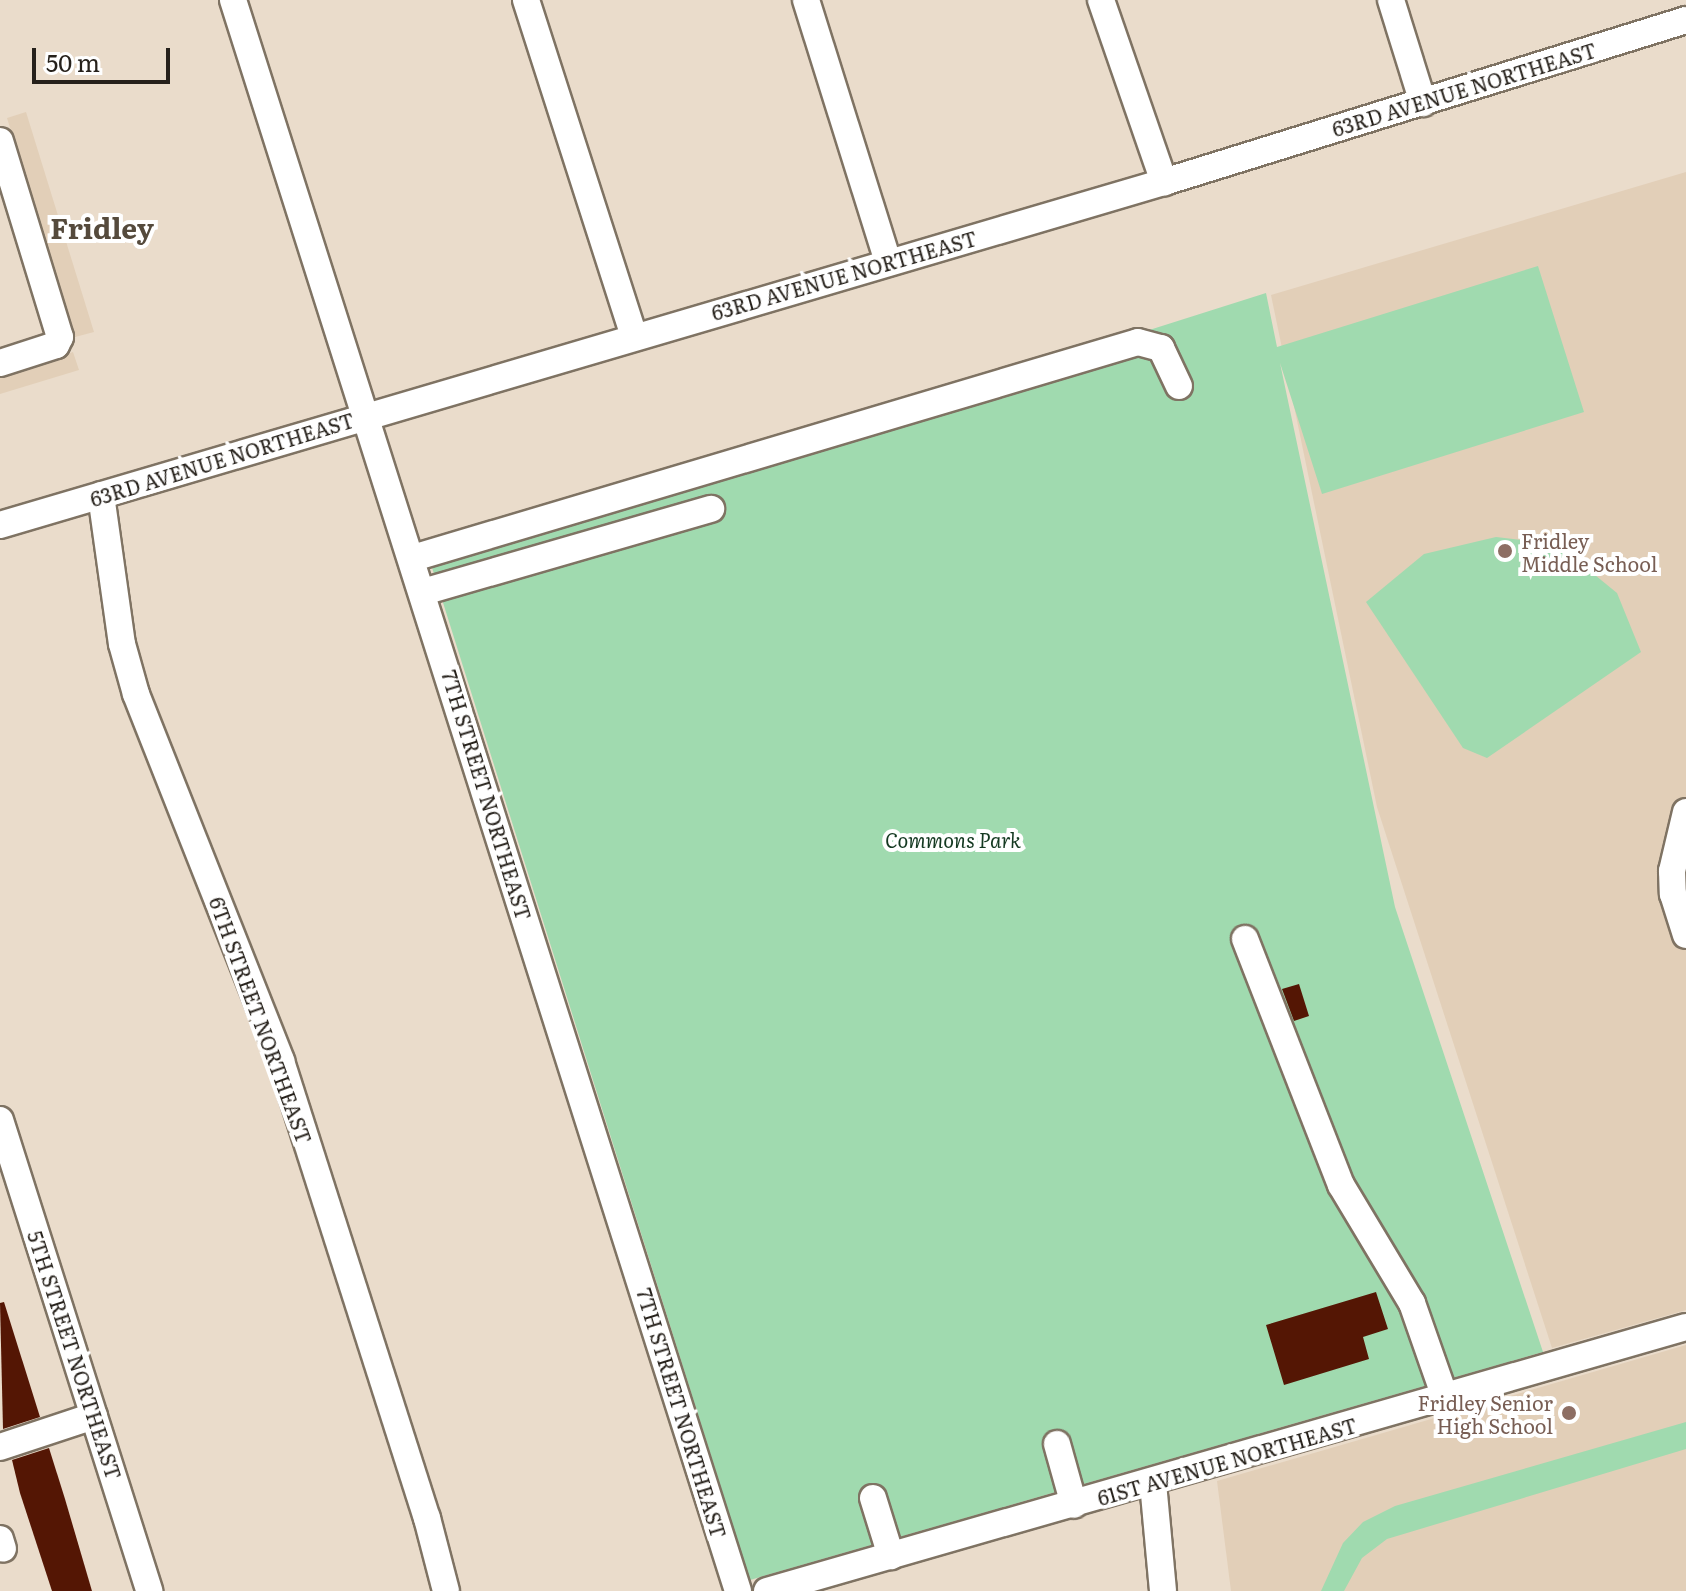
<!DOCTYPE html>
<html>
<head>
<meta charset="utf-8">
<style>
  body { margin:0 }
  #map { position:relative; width:1686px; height:1591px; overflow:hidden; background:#eadccb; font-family:Literata,serif }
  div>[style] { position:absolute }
  .built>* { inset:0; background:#e2cfb8 }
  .green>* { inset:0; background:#a0daaf }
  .building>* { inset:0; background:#541604 }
  .roads { filter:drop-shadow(2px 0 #7f7363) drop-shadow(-2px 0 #7f7363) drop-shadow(0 2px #7f7363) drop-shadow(0 -2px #7f7363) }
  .minor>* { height:26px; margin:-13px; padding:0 13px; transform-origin:13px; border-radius:13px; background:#fff }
  .dots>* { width:22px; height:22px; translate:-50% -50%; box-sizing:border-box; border:4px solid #fff; border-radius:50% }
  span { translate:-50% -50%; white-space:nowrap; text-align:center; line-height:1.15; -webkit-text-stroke:8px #fff; paint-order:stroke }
  .street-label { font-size:20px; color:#26211b }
  .education-label { font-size:20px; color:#785e54 }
  .left { translate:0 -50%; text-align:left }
  .right { translate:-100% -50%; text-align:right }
  .park-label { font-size:20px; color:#143921; font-style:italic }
  .district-label { font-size:28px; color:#554a3c; font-weight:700 }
  .scale { position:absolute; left:32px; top:48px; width:138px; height:36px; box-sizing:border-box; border:4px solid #26211b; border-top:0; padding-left:10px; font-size:24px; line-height:28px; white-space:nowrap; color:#26211b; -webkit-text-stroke:6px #fff; paint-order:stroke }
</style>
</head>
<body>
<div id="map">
  <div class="built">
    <div style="clip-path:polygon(26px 112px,94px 332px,75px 337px,7px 118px)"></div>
    <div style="clip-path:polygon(1686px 172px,1686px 1310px,1552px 1348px,1377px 807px,1271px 295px)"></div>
    <div style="clip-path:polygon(73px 352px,79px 370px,0 394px,0 374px)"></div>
    <div style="clip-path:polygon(1686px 1345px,1686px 1591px,1231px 1591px,1217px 1481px)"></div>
  </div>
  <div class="green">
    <div style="clip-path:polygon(1538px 266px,1584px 412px,1322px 494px,1280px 363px,1395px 907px,1543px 1352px,750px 1580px,429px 558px,1266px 293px,1277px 347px)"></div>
    <div style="clip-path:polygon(1496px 537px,1557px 544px,1617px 593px,1641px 652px,1487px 758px,1463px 748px,1366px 602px,1424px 554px)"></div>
    <div style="clip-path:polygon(1686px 1422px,1686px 1449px,1387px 1539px,1362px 1558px,1344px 1591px,1321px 1591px,1343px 1543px,1363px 1522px,1395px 1506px)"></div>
  </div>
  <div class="building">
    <div style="clip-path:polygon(1299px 984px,1309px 1016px,1294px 1021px,1282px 989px)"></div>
    <div style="clip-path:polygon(1376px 1292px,1388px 1329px,1363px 1337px,1369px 1359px,1284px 1385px,1266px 1325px)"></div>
    <div style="clip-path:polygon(4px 1302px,40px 1417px,3px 1429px,0 1303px)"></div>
    <div style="clip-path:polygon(49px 1448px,65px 1499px,92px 1591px,52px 1591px,20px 1493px,12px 1460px)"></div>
  </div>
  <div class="roads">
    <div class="minor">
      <div style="left:233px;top:0;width:1669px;rotate:72.39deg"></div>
      <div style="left:526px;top:0;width:354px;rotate:72.2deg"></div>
      <div style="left:806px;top:0;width:275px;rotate:72.6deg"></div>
      <div style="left:1101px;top:0;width:193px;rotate:70.9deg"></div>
      <div style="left:1391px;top:0;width:108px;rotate:72.7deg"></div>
      <div style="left:0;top:141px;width:205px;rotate:73deg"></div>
      <div style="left:60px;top:337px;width:9px;rotate:117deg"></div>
      <div style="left:56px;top:345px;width:59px;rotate:162.2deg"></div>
      <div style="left:101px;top:495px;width:150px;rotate:82deg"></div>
      <div style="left:122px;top:644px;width:52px;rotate:74.4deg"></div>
      <div style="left:136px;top:694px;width:395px;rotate:68.4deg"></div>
      <div style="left:281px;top:1061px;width:480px;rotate:72.3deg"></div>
      <div style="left:427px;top:1518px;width:75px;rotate:75.4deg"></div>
      <div style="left:0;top:525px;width:1213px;rotate:-16.42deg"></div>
      <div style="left:1164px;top:182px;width:547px;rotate:-17.24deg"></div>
      <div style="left:413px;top:558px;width:756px;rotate:-16.59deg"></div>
      <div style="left:1138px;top:342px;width:24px;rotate:15deg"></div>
      <div style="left:1161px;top:348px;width:42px;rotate:64.7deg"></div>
      <div style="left:423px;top:592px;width:300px;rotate:-16.1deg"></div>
      <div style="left:1686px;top:812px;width:61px;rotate:103.3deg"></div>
      <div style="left:1672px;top:871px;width:23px;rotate:88deg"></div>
      <div style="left:1673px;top:894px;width:43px;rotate:72.4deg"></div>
      <div style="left:1245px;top:939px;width:264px;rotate:68.7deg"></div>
      <div style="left:1341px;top:1185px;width:138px;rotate:59deg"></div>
      <div style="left:1412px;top:1303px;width:100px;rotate:70.7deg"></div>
      <div style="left:0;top:1120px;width:494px;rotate:72.4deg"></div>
      <div style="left:1057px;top:1444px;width:63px;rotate:74.4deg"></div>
      <div style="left:0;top:1447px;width:99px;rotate:-18.3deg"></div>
      <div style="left:1153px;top:1483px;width:108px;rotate:84.7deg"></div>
      <div style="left:873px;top:1498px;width:61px;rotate:72.8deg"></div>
      <div style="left:0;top:1539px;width:10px;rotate:73deg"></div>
      <div style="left:767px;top:1591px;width:956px;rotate:-16.03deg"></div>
    </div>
  </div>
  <div class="dots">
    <div style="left:1505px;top:551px;background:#8d6e63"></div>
    <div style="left:1569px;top:1413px;background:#8d6e63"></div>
  </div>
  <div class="street-label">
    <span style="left:1464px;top:89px;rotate:-17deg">63RD AVENUE NORTHEAST</span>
    <span style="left:844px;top:275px;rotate:-16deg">63RD AVENUE NORTHEAST</span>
    <span style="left:222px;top:459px;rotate:-17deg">63RD AVENUE NORTHEAST</span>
    <span style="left:487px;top:795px;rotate:73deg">7TH STREET NORTHEAST</span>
    <span style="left:261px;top:1020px;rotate:70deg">6TH STREET NORTHEAST</span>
    <span style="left:75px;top:1355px;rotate:72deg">5TH STREET NORTHEAST</span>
    <span style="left:682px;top:1413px;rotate:73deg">7TH STREET NORTHEAST</span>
    <span style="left:1227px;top:1461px;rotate:-16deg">61ST AVENUE NORTHEAST</span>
  </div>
  <div class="education-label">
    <span class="left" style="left:1521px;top:552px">Fridley<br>Middle School</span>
    <span class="right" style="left:1553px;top:1414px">Fridley Senior<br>High School</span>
  </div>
  <div class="park-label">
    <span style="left:953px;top:839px">Commons Park</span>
  </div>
  <div class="district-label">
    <span style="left:102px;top:227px">Fridley</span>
  </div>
  <div class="scale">50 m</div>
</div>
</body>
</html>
